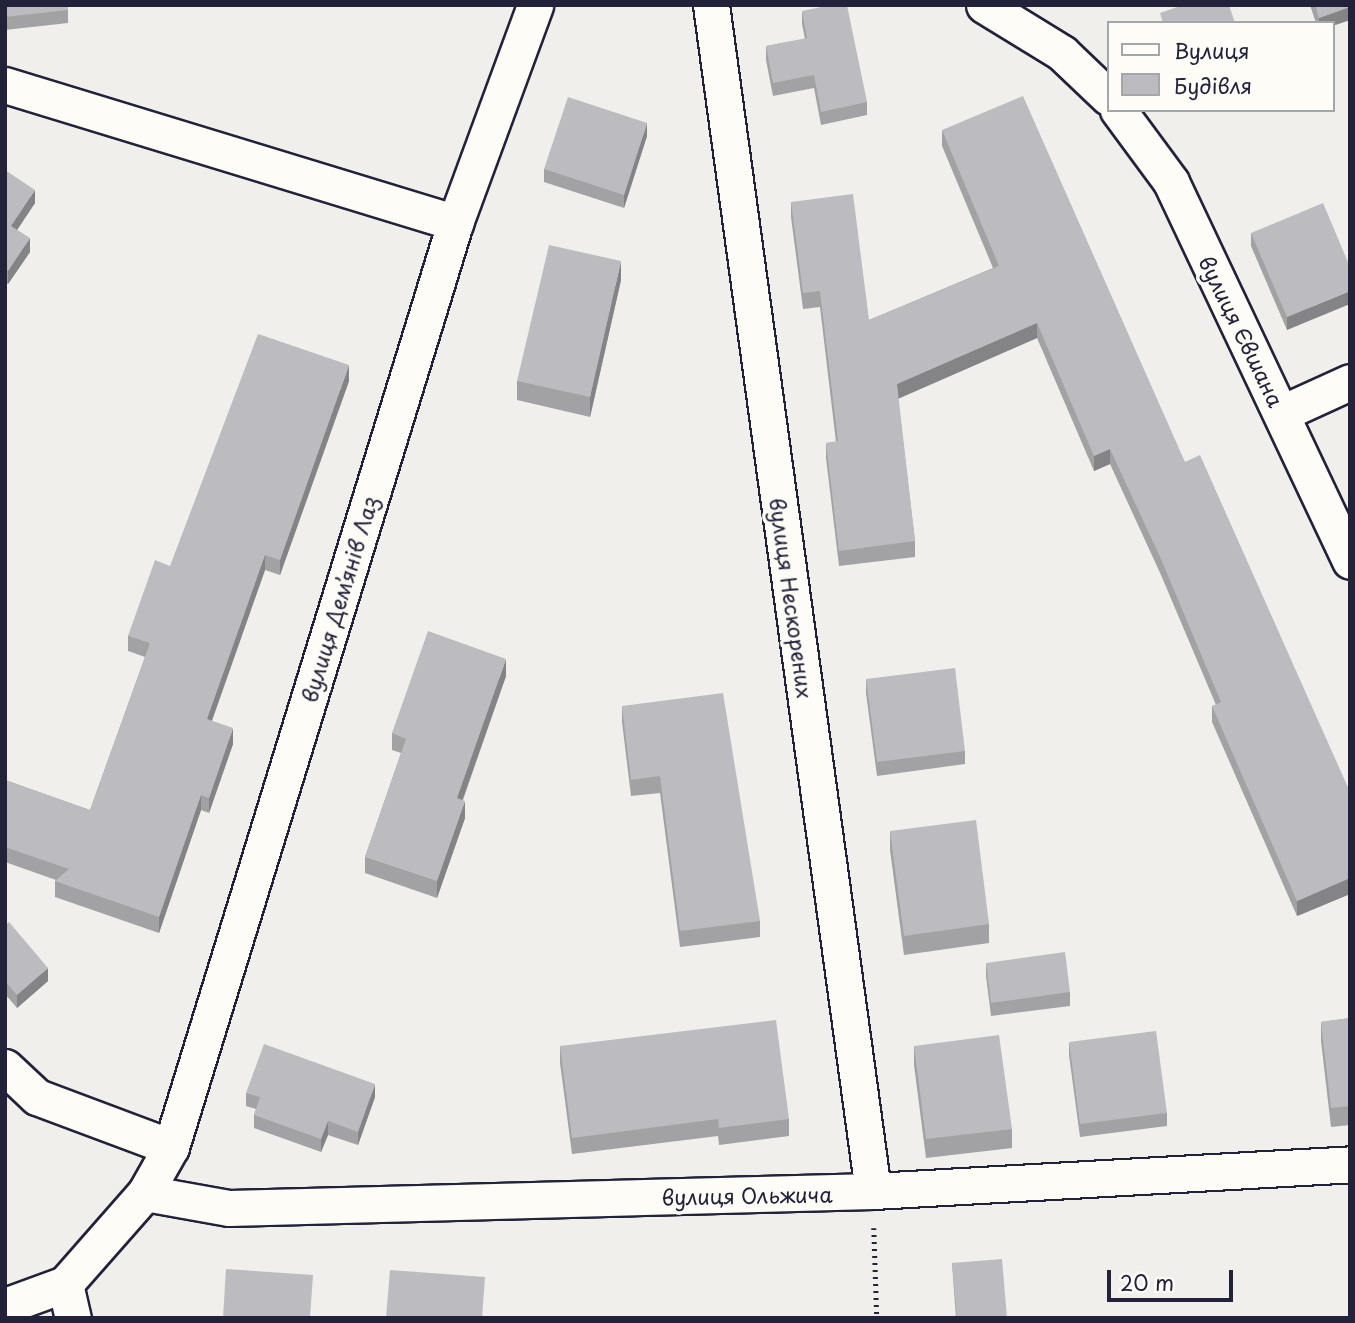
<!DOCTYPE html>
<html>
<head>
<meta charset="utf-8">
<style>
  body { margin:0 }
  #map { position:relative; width:1355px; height:1323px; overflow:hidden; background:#f0efec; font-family:"Playpen Sans",sans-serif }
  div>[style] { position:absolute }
  .path>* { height:4.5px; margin-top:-2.25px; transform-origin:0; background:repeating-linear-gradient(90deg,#22223b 0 2px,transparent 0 7px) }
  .roads { filter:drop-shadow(2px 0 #22223b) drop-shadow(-2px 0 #22223b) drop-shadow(0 2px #22223b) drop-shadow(0 -2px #22223b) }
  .minor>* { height:35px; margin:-17.5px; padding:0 17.5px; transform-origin:17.5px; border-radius:17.5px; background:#fdfcf7 }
  .wall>* { inset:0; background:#a2a2a5 }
  .shaded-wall>* { inset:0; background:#848486 }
  .building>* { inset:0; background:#bcbcc0 }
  span { translate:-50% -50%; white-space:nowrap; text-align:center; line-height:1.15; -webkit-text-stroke:7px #fdfcf7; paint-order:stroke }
  .street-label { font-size:21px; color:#22223b }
  .frame { position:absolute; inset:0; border:7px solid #22223b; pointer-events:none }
  .legend { position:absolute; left:1107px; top:21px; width:228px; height:91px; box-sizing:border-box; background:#fdfcf7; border:2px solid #a5a5ac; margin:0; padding:9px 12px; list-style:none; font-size:21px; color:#22223b }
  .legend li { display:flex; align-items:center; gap:14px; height:35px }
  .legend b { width:35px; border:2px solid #a5a5ac }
  .scale { position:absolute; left:1107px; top:1270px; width:126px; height:32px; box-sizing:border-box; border:4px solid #22223b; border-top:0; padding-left:9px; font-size:21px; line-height:24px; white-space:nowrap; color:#22223b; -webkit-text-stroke:5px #fdfcf7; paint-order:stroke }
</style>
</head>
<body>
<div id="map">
  <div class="path">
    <div style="left:874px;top:1228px;width:90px;rotate:88.1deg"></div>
  </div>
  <div class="roads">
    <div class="minor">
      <div style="left:711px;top:5px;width:1197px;rotate:82.22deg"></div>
      <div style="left:984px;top:5px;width:92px;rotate:31.6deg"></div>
      <div style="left:1062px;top:53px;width:64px;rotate:43.7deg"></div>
      <div style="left:5px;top:85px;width:471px;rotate:17deg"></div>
      <div style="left:1118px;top:110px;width:89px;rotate:53.6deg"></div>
      <div style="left:1171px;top:182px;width:419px;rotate:64.7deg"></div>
      <div style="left:1282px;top:413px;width:75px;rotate:-24.5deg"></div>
      <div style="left:5px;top:1067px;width:44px;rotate:43.2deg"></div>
      <div style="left:37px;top:1097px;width:143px;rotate:20.5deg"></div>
      <div style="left:145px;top:1193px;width:85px;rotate:10.1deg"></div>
      <div style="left:229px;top:1208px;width:644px;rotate:-1.51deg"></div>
      <div style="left:873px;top:1191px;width:478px;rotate:-3.2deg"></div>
      <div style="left:65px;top:1284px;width:35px;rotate:77deg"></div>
      <div style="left:5px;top:1306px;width:64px;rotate:-20.1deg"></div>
      <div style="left:65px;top:1284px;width:121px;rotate:-48.7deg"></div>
      <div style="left:145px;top:1193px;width:53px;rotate:-60.5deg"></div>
      <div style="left:171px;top:1147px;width:967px;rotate:-72.91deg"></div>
      <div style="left:455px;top:223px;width:232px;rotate:-69.8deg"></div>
    </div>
  </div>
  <div class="wall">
    <div style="clip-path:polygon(5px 5px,68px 5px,68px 23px,5px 30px)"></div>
    <div style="clip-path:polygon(1310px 5px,1350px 5px,1350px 20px,1332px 26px,1332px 23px,1316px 23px)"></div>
    <div style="clip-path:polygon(802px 11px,867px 102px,867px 115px,821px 125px,814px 88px,773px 96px,766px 60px,766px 46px,805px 39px,802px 24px)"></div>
    <div style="clip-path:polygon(942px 130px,1185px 462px,1350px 792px,1350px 894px,1297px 916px,1212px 722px,1212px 706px,1216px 705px,1161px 575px,1110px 464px,1094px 471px,1037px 338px,898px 399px,915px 541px,915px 557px,839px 566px,826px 458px,826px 443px,836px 442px,820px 307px,803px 309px,791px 217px,791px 202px,869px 320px,993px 268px,942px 146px)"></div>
    <div style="clip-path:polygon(647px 136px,624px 208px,544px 182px,544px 169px)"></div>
    <div style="clip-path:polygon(5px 170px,35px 203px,17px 230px,30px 252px,8px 284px,5px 283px)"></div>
    <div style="clip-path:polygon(1251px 233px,1350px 267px,1287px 330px,1251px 246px)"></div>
    <div style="clip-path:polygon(621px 280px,590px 417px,517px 400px,517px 381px)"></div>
    <div style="clip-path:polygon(349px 381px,280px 575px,265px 570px,212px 721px,233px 744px,209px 813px,201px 810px,159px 933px,55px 897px,55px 881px,56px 880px,5px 862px,5px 780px,90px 810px,145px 657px,128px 651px,128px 636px,170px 566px)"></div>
    <div style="clip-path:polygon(506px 676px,463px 800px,465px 818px,437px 898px,365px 873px,365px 857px,401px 753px,392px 750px,392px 733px)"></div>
    <div style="clip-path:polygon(866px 679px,965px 751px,965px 764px,877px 776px,866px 693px)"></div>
    <div style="clip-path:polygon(622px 706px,760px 921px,760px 937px,680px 947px,660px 793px,631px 796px,622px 722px)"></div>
    <div style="clip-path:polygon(890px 831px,989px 924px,989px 943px,904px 955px,890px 850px)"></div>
    <div style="clip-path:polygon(5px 925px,48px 981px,17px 1008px,5px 994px)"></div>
    <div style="clip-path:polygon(986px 963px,1070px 992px,1070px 1006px,991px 1016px,986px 976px)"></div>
    <div style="clip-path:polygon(1350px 1018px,1350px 1125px,1331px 1127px,1321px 1041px,1321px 1022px)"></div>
    <div style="clip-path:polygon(1069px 1042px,1167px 1113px,1167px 1126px,1080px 1137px,1069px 1055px)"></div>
    <div style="clip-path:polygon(560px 1046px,789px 1119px,789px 1136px,719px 1145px,718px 1136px,572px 1154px,560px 1063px)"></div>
    <div style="clip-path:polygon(914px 1046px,1012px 1129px,1012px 1148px,926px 1158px,914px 1065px)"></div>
    <div style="clip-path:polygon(246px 1093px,375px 1097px,358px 1145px,328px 1135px,321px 1152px,254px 1128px,254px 1115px,256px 1109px,246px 1106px)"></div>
    <div style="clip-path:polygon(952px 1263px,1007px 1318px,956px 1318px)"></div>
  </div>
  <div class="shaded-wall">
    <div style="clip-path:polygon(1350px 7px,1350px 20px,1332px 26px,1332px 23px,1319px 23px,1319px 18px)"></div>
    <div style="clip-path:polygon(647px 123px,647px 136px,624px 208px,624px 195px)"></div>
    <div style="clip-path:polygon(35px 190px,35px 203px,11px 239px,11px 226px)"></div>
    <div style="clip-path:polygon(30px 238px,30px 252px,8px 284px,8px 271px)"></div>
    <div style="clip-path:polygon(621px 261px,621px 280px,590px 417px,590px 397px)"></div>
    <div style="clip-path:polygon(1350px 291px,1350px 304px,1287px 330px,1287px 317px)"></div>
    <div style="clip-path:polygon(1037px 323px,1037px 338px,897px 399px,897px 384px)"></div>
    <div style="clip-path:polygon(349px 365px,349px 381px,280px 575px,280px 560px)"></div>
    <div style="clip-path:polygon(1110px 449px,1110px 464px,1094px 471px,1094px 456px)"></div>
    <div style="clip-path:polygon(265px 555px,265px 570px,207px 734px,207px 719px)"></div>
    <div style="clip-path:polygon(506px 659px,506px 676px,457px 815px,457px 798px)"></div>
    <div style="clip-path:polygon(233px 728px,233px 744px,209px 813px,209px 798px)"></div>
    <div style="clip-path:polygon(201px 795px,201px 810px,159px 933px,159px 917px)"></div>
    <div style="clip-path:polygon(465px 801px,465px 818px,437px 898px,437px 881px)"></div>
    <div style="clip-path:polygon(1350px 878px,1350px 894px,1297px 916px,1297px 901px)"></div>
    <div style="clip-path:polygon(48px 968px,48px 981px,17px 1008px,17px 995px)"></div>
    <div style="clip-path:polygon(375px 1084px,375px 1097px,358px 1145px,358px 1132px)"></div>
    <div style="clip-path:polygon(328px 1121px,328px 1135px,321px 1152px,321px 1139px)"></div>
  </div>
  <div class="building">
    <div style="clip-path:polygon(5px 5px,68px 5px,68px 10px,5px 17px)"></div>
    <div style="clip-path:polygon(831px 5px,847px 5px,867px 102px,821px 112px,814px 75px,773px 83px,766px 46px,807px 38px,802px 11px)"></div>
    <div style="clip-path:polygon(1183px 5px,1229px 5px,1235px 23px,1163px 23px,1160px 13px)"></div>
    <div style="clip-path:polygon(1315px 5px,1350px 5px,1350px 7px,1319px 18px)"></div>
    <div style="clip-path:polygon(1023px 96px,1185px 462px,1200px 455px,1350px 792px,1350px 878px,1297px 901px,1212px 706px,1221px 702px,1161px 559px,1110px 449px,1094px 456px,1037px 323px,897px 384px,915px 541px,839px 551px,826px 443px,838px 441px,820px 291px,803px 293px,791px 202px,853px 194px,869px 320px,999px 266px,942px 130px)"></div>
    <div style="clip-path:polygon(568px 97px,647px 123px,624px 195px,544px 169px)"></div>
    <div style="clip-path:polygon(5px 170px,35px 190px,11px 226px,30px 238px,8px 271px,5px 269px)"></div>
    <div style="clip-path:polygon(1323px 203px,1350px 267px,1350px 291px,1287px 317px,1251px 233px)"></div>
    <div style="clip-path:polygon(549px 245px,621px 261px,590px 397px,517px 381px)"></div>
    <div style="clip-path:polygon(258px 334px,349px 365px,280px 560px,265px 555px,207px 719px,233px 728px,209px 798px,201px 795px,159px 917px,55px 881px,69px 869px,5px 847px,5px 780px,90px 810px,150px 643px,128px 636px,155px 560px,170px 566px)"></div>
    <div style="clip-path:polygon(428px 631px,506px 659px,457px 798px,465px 801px,437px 881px,365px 857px,406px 739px,392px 733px)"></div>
    <div style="clip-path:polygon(955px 668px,965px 751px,877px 762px,866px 679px)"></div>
    <div style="clip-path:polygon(723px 693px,760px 921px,680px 931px,660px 776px,631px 780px,622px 706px)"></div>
    <div style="clip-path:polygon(976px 820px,989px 924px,904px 936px,890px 831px)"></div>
    <div style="clip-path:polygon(9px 922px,48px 968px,17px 995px,5px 981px,5px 925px)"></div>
    <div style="clip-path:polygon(1065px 952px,1070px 992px,991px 1003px,986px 963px)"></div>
    <div style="clip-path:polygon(1350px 1018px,1350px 1106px,1331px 1108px,1321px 1022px)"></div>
    <div style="clip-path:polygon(776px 1020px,789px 1119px,719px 1128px,718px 1119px,572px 1138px,560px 1046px)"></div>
    <div style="clip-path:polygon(1156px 1031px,1167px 1113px,1080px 1124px,1069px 1042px)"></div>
    <div style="clip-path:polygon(999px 1035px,1012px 1129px,926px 1139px,914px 1046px)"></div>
    <div style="clip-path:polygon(264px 1044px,375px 1084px,358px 1132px,328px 1121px,321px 1139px,254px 1115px,260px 1097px,246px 1093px)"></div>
    <div style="clip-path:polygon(1002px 1259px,1007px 1318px,957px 1318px,952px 1263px)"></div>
    <div style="clip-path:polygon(226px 1269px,313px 1275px,310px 1318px,223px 1318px)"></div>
    <div style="clip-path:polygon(390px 1270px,485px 1277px,482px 1318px,386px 1318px)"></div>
  </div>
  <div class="street-label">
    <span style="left:1242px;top:331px;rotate:64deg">вулиця Євшана</span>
    <span style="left:792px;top:598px;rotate:82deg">вулиця Нескорених</span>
    <span style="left:339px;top:599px;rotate:-73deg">вулиця Демʼянів Лаз</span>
    <span style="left:747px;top:1195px;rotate:-1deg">вулиця Ольжича</span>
  </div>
  <div class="frame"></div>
  <ul class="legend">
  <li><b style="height:9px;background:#fdfcf7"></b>Вулиця</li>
  <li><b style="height:19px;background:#bcbcc0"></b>Будівля</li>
  </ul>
  <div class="scale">20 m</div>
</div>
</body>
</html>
